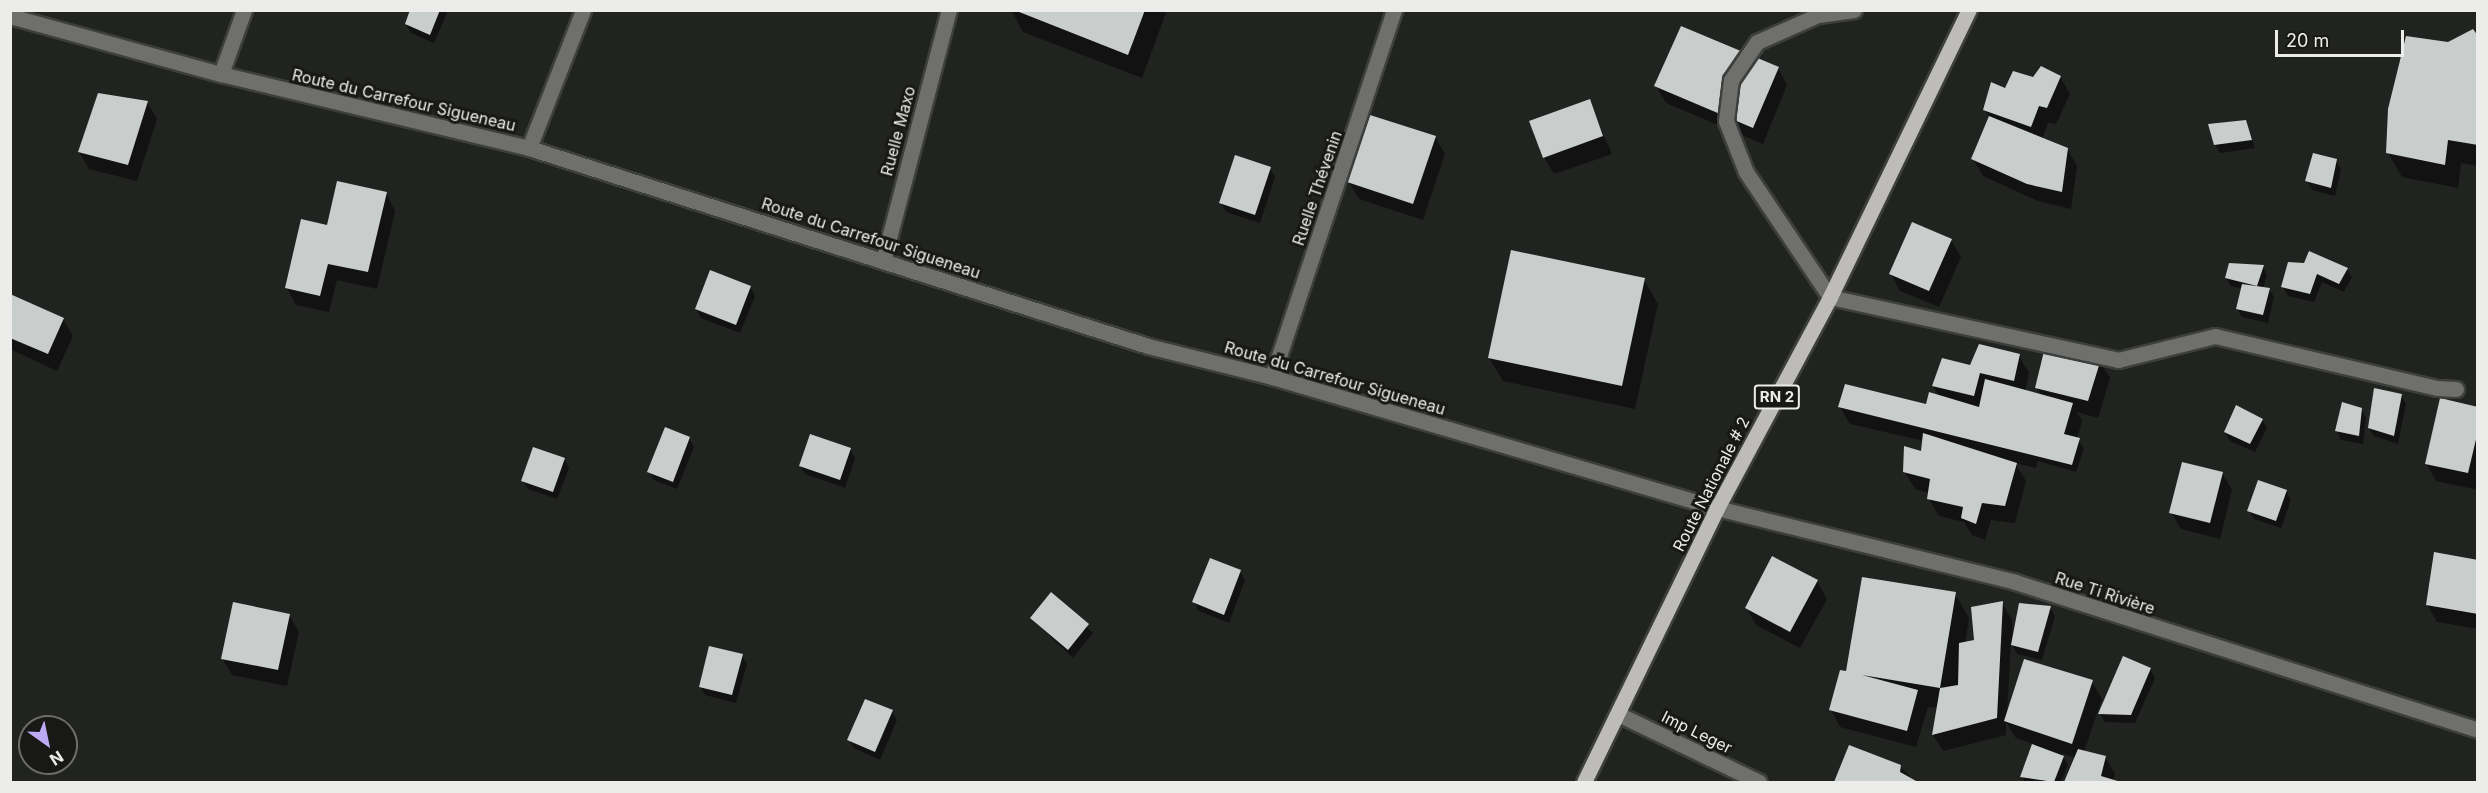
<!DOCTYPE html>
<html>
<head>
<meta charset="utf-8">
<style>
  body { margin:0 }
  #map { position:relative; width:2488px; height:793px; overflow:hidden; background:#212320; font-family:Inter,sans-serif }
  div>[style] { position:absolute }
  .shadow>* { inset:0; background:#0007 }
  .building>* { inset:0; background:#c9cdcb }
  .roads { filter:drop-shadow(2px 0 #3d3f3c) drop-shadow(-2px 0 #3d3f3c) drop-shadow(0 2px #3d3f3c) drop-shadow(0 -2px #3d3f3c) }
  .minor>* { height:15px; margin:-7.5px; padding:0 7.5px; transform-origin:7.5px; border-radius:7.5px; background:#6f6f6d }
  .major>* { height:15px; margin:-7.5px; padding:0 7.5px; transform-origin:7.5px; border-radius:7.5px; background:#bdbcb9 }
  span { translate:-50% -50%; white-space:nowrap; text-align:center; line-height:1.15; -webkit-text-stroke:6px #181917; paint-order:stroke }
  .shield-label span { padding:2px 4px; background:#181917; border:2px solid; border-radius:4px; -webkit-text-stroke-width:0 }
  .shield-label { font-size:15px; color:#ecedeb; font-weight:700 }
  .street-label { font-size:16px; color:#ecedeb }
  .frame { position:absolute; inset:0; border:12px solid #ecedeb; pointer-events:none }
  .north { position:absolute; left:18px; top:715px; width:60px; height:60px; box-sizing:border-box; background:#181917; border:2px solid #6d6e6c; border-radius:50%; rotate:147deg; font-size:16px; font-weight:700; line-height:24px; text-align:center; color:#ecedeb }
  .north::after { content:''; display:block; margin:auto; width:21px; height:27px; background:#bea9f5; clip-path:polygon(50% 0,100% 100%,50% 72%,0 100%) }
  .scale { position:absolute; left:2275px; top:30px; width:129px; height:27px; box-sizing:border-box; border:3px solid #ecedeb; border-top:0; padding-left:8px; font-size:18px; line-height:21px; white-space:nowrap; color:#ecedeb; -webkit-text-stroke:4px #181917; paint-order:stroke }
</style>
</head>
<body>
<div id="map">
  <div class="shadow">
    <div style="clip-path:polygon(412px 10px,448px 10px,434px 43px,411px 33px,406px 24px)"></div>
    <div style="clip-path:polygon(1011px 10px,1167px 10px,1142px 78px,1023px 32px)"></div>
    <div style="clip-path:polygon(2478px 39px,2478px 166px,2461px 163px,2458px 188px,2402px 177px,2388px 153px,2449px 43px)"></div>
    <div style="clip-path:polygon(1778px 68px,1787px 85px,1763px 144px,1666px 103px,1656px 86px)"></div>
    <div style="clip-path:polygon(2060px 77px,2070px 94px,2056px 124px,2048px 123px,2042px 139px,2067px 149px,2077px 166px,2071px 209px,2038px 201px,1983px 176px,1973px 159px,1990px 118px,1985px 110px,2006px 90px,2034px 78px)"></div>
    <div style="clip-path:polygon(1589px 101px,1612px 154px,1554px 174px,1544px 157px)"></div>
    <div style="clip-path:polygon(147px 102px,157px 119px,137px 181px,89px 169px,79px 152px)"></div>
    <div style="clip-path:polygon(2245px 122px,2255px 148px,2220px 153px,2215px 144px)"></div>
    <div style="clip-path:polygon(1435px 137px,1445px 154px,1423px 220px,1359px 199px,1349px 182px)"></div>
    <div style="clip-path:polygon(1236px 157px,1270px 169px,1275px 177px,1260px 223px,1226px 212px,1221px 203px)"></div>
    <div style="clip-path:polygon(2336px 161px,2341px 169px,2335px 196px,2312px 190px,2307px 181px)"></div>
    <div style="clip-path:polygon(386px 193px,395px 211px,377px 289px,337px 280px,329px 312px,296px 305px,287px 288px,328px 227px)"></div>
    <div style="clip-path:polygon(1951px 240px,1961px 257px,1939px 307px,1900px 291px,1891px 274px)"></div>
    <div style="clip-path:polygon(2289px 264px,2347px 269px,2352px 277px,2344px 292px,2322px 282px,2314px 302px,2288px 296px,2283px 287px)"></div>
    <div style="clip-path:polygon(2263px 267px,2267px 275px,2263px 288px,2269px 289px,2274px 297px,2268px 323px,2242px 317px,2237px 309px,2243px 289px,2231px 286px,2226px 278px)"></div>
    <div style="clip-path:polygon(1644px 280px,1658px 304px,1635px 409px,1503px 381px,1489px 358px)"></div>
    <div style="clip-path:polygon(750px 287px,755px 296px,740px 333px,701px 318px,696px 309px)"></div>
    <div style="clip-path:polygon(10px 296px,63px 319px,73px 336px,57px 371px,10px 349px)"></div>
    <div style="clip-path:polygon(2019px 356px,2029px 373px,2025px 392px,2041px 396px,2037px 388px,2100px 361px,2110px 378px,2098px 418px,2077px 412px,2082px 421px,2077px 439px,2084px 448px,2076px 472px,2038px 461px,2036px 468px,2015px 463px,2026px 481px,2015px 523px,1991px 520px,1985px 540px,1972px 535px,1964px 522px,1939px 516px,1929px 499px,1930px 493px,1915px 489px,1905px 472px,1922px 453px,1924px 441px,1850px 424px,1840px 407px,1928px 406px,1939px 396px,1933px 386px,1971px 366px)"></div>
    <div style="clip-path:polygon(2401px 395px,2406px 404px,2398px 444px,2374px 436px,2369px 428px)"></div>
    <div style="clip-path:polygon(2478px 408px,2478px 490px,2436px 481px,2427px 464px)"></div>
    <div style="clip-path:polygon(2361px 409px,2366px 418px,2363px 444px,2341px 440px,2337px 431px)"></div>
    <div style="clip-path:polygon(2262px 420px,2267px 428px,2255px 452px,2230px 441px,2225px 432px)"></div>
    <div style="clip-path:polygon(689px 438px,694px 447px,677px 489px,654px 480px,649px 471px)"></div>
    <div style="clip-path:polygon(850px 449px,855px 458px,845px 488px,805px 474px,800px 466px)"></div>
    <div style="clip-path:polygon(564px 459px,569px 468px,557px 499px,528px 489px,523px 480px)"></div>
    <div style="clip-path:polygon(2222px 473px,2232px 490px,2220px 539px,2181px 529px,2171px 512px)"></div>
    <div style="clip-path:polygon(2286px 491px,2291px 500px,2281px 528px,2254px 519px,2249px 511px)"></div>
    <div style="clip-path:polygon(2478px 561px,2478px 629px,2437px 622px,2427px 604px)"></div>
    <div style="clip-path:polygon(1240px 572px,1245px 580px,1229px 623px,1199px 611px,1194px 602px)"></div>
    <div style="clip-path:polygon(1817px 581px,1827px 599px,1800px 648px,1756px 625px,1747px 608px)"></div>
    <div style="clip-path:polygon(1052px 594px,1093px 633px,1073px 658px,1031px 618px)"></div>
    <div style="clip-path:polygon(1955px 594px,1969px 618px,1965px 644px,1976px 641px,2002px 603px,2012px 620px,2013px 643px,2050px 607px,2055px 616px,2042px 660px,2017px 654px,2011px 642px,2007px 714px,2092px 682px,2102px 699px,2084px 752px,2105px 757px,2115px 774px,2113px 781px,2118px 782px,2066px 782px,2076px 758px,2061px 753px,2068px 765px,2061px 782px,2025px 782px,2022px 777px,2033px 744px,2016px 738px,2006px 722px,2006px 735px,1943px 751px,1933px 735px,1938px 708px,1928px 707px,1916px 747px,1840px 727px,1831px 710px,1847px 673px)"></div>
    <div style="clip-path:polygon(289px 615px,299px 632px,287px 686px,232px 675px,222px 658px)"></div>
    <div style="clip-path:polygon(742px 656px,747px 664px,736px 703px,705px 695px,700px 686px)"></div>
    <div style="clip-path:polygon(2150px 669px,2155px 678px,2135px 723px,2105px 722px,2100px 714px)"></div>
    <div style="clip-path:polygon(866px 701px,892px 712px,897px 720px,880px 760px,854px 748px,849px 740px)"></div>
    <div style="clip-path:polygon(1850px 747px,1900px 766px,1915px 782px,1834px 782px)"></div>
  </div>
  <div class="building">
    <div style="clip-path:polygon(410px 10px,440px 10px,430px 35px,405px 24px)"></div>
    <div style="clip-path:polygon(1014px 10px,1145px 10px,1128px 55px)"></div>
    <div style="clip-path:polygon(1681px 26px,1779px 67px,1753px 128px,1654px 86px)"></div>
    <div style="clip-path:polygon(2473px 29px,2478px 36px,2478px 145px,2448px 140px,2445px 165px,2386px 153px,2388px 109px,2406px 36px,2448px 42px)"></div>
    <div style="clip-path:polygon(2041px 66px,2061px 76px,2047px 108px,2039px 106px,2031px 127px,1983px 110px,1991px 82px,2005px 88px,2013px 71px,2033px 77px)"></div>
    <div style="clip-path:polygon(98px 93px,148px 101px,128px 165px,78px 152px)"></div>
    <div style="clip-path:polygon(1590px 99px,1603px 136px,1543px 158px,1529px 121px)"></div>
    <div style="clip-path:polygon(1370px 115px,1436px 136px,1413px 204px,1347px 182px)"></div>
    <div style="clip-path:polygon(1989px 116px,2068px 148px,2062px 192px,2027px 184px,1971px 159px)"></div>
    <div style="clip-path:polygon(2246px 120px,2252px 140px,2214px 145px,2208px 124px)"></div>
    <div style="clip-path:polygon(2313px 153px,2337px 159px,2331px 188px,2305px 181px)"></div>
    <div style="clip-path:polygon(1235px 155px,1271px 167px,1255px 215px,1219px 203px)"></div>
    <div style="clip-path:polygon(337px 181px,387px 192px,368px 272px,328px 264px,320px 296px,285px 288px,301px 219px,327px 225px)"></div>
    <div style="clip-path:polygon(1912px 222px,1952px 239px,1929px 291px,1889px 274px)"></div>
    <div style="clip-path:polygon(1511px 250px,1645px 278px,1622px 386px,1488px 358px)"></div>
    <div style="clip-path:polygon(2309px 251px,2348px 268px,2339px 284px,2317px 274px,2310px 294px,2281px 287px,2288px 262px,2304px 263px)"></div>
    <div style="clip-path:polygon(2229px 263px,2264px 265px,2257px 286px,2225px 278px)"></div>
    <div style="clip-path:polygon(710px 270px,751px 286px,736px 325px,695px 309px)"></div>
    <div style="clip-path:polygon(2242px 284px,2270px 288px,2263px 315px,2236px 309px)"></div>
    <div style="clip-path:polygon(10px 294px,64px 318px,48px 354px,10px 338px)"></div>
    <div style="clip-path:polygon(1979px 344px,2020px 354px,2014px 381px,1980px 373px,1974px 396px,1932px 386px,1942px 358px,1970px 365px)"></div>
    <div style="clip-path:polygon(2045px 347px,2101px 359px,2088px 401px,2035px 388px)"></div>
    <div style="clip-path:polygon(1985px 379px,2073px 403px,2064px 434px,2080px 438px,2072px 465px,1838px 407px,1845px 384px,1926px 404px,1929px 392px,1979px 407px)"></div>
    <div style="clip-path:polygon(2374px 388px,2402px 394px,2394px 436px,2368px 428px)"></div>
    <div style="clip-path:polygon(2440px 398px,2478px 407px,2478px 431px,2468px 473px,2425px 464px)"></div>
    <div style="clip-path:polygon(2342px 402px,2362px 408px,2359px 436px,2335px 431px)"></div>
    <div style="clip-path:polygon(2236px 405px,2263px 419px,2250px 444px,2224px 432px)"></div>
    <div style="clip-path:polygon(665px 427px,690px 437px,673px 482px,647px 472px)"></div>
    <div style="clip-path:polygon(1923px 433px,2017px 463px,2005px 506px,1982px 503px,1976px 524px,1961px 518px,1963px 507px,1927px 499px,1930px 479px,1903px 472px,1904px 446px,1921px 451px)"></div>
    <div style="clip-path:polygon(810px 434px,851px 448px,840px 480px,799px 466px)"></div>
    <div style="clip-path:polygon(533px 447px,565px 458px,553px 492px,521px 481px)"></div>
    <div style="clip-path:polygon(2182px 462px,2223px 472px,2210px 523px,2169px 513px)"></div>
    <div style="clip-path:polygon(2258px 480px,2287px 490px,2276px 521px,2247px 511px)"></div>
    <div style="clip-path:polygon(2434px 552px,2478px 560px,2478px 614px,2426px 605px)"></div>
    <div style="clip-path:polygon(1772px 556px,1818px 580px,1790px 632px,1745px 608px)"></div>
    <div style="clip-path:polygon(1210px 558px,1241px 570px,1224px 615px,1192px 602px)"></div>
    <div style="clip-path:polygon(1862px 577px,1956px 592px,1940px 688px,1958px 685px,1959px 643px,1974px 640px,1971px 607px,2003px 601px,1997px 718px,1932px 735px,1940px 688px,1862px 675px,1918px 690px,1907px 731px,1829px 710px,1840px 670px,1846px 671px)"></div>
    <div style="clip-path:polygon(1051px 592px,1089px 624px,1068px 650px,1030px 618px)"></div>
    <div style="clip-path:polygon(233px 602px,290px 614px,278px 670px,221px 659px)"></div>
    <div style="clip-path:polygon(2019px 603px,2051px 606px,2038px 652px,2011px 645px)"></div>
    <div style="clip-path:polygon(709px 646px,743px 654px,732px 695px,699px 687px)"></div>
    <div style="clip-path:polygon(2123px 656px,2151px 668px,2131px 715px,2098px 714px)"></div>
    <div style="clip-path:polygon(2024px 659px,2093px 680px,2072px 744px,2004px 721px)"></div>
    <div style="clip-path:polygon(865px 699px,893px 710px,875px 752px,847px 740px)"></div>
    <div style="clip-path:polygon(2032px 744px,2064px 756px,2054px 782px,2020px 777px)"></div>
    <div style="clip-path:polygon(1849px 745px,1901px 765px,1900px 772px,1918px 782px,1834px 782px)"></div>
    <div style="clip-path:polygon(2078px 749px,2106px 756px,2101px 776px,2121px 782px,2064px 782px)"></div>
  </div>
  <div class="roads">
    <div class="minor">
      <div style="left:1854px;top:10px;width:36px;rotate:172deg"></div>
      <div style="left:1818px;top:15px;width:67px;rotate:156.1deg"></div>
      <div style="left:1757px;top:42px;width:46px;rotate:124.4deg"></div>
      <div style="left:1731px;top:80px;width:41px;rotate:97deg"></div>
      <div style="left:1726px;top:121px;width:55px;rotate:68.6deg"></div>
      <div style="left:1746px;top:172px;width:151px;rotate:56.1deg"></div>
      <div style="left:1830px;top:297px;width:295px;rotate:12.3deg"></div>
      <div style="left:2118px;top:360px;width:100px;rotate:-13.9deg"></div>
      <div style="left:2215px;top:336px;width:228px;rotate:13.2deg"></div>
      <div style="left:2437px;top:388px;width:19px;rotate:3deg"></div>
      <div style="left:10px;top:16px;width:219px;rotate:15.4deg"></div>
      <div style="left:221px;top:74px;width:317px;rotate:13.5deg"></div>
      <div style="left:529px;top:148px;width:650px;rotate:17.74deg"></div>
      <div style="left:1148px;top:346px;width:128px;rotate:14deg"></div>
      <div style="left:1272px;top:377px;width:464px;rotate:16.4deg"></div>
      <div style="left:1717px;top:508px;width:307px;rotate:13.9deg"></div>
      <div style="left:2015px;top:582px;width:486px;rotate:17.7deg"></div>
      <div style="left:221px;top:74px;width:68px;rotate:-70.2deg"></div>
      <div style="left:529px;top:148px;width:148px;rotate:-68.6deg"></div>
      <div style="left:883px;top:261px;width:260px;rotate:-75.3deg"></div>
      <div style="left:1272px;top:377px;width:387px;rotate:-71.6deg"></div>
      <div style="left:1620px;top:715px;width:154px;rotate:25.7deg"></div>
    </div>
    <div class="major">
      <div style="left:1584px;top:782px;width:305px;rotate:-64.1deg"></div>
      <div style="left:1717px;top:508px;width:239px;rotate:-61.8deg"></div>
      <div style="left:1830px;top:297px;width:319px;rotate:-64.2deg"></div>
    </div>
  </div>
  <div class="shield-label">
    <span style="left:1777px;top:397px">RN 2</span>
  </div>
  <div class="street-label">
    <span style="left:404px;top:100px;rotate:13deg">Route du Carrefour Sigueneau</span>
    <span style="left:898px;top:131px;rotate:-75deg">Ruelle Maxo</span>
    <span style="left:1317px;top:188px;rotate:-71deg">Ruelle Thévenin</span>
    <span style="left:871px;top:238px;rotate:18deg">Route du Carrefour Sigueneau</span>
    <span style="left:1335px;top:378px;rotate:16deg">Route du Carrefour Sigueneau</span>
    <span style="left:1711px;top:484px;rotate:-63deg">Route Nationale # 2</span>
    <span style="left:2105px;top:593px;rotate:18deg">Rue Ti Rivière</span>
    <span style="left:1697px;top:732px;rotate:26deg">Imp Leger</span>
  </div>
  <div class="frame"></div>
  <div class="north">N</div>
  <div class="scale">20 m</div>
</div>
</body>
</html>
